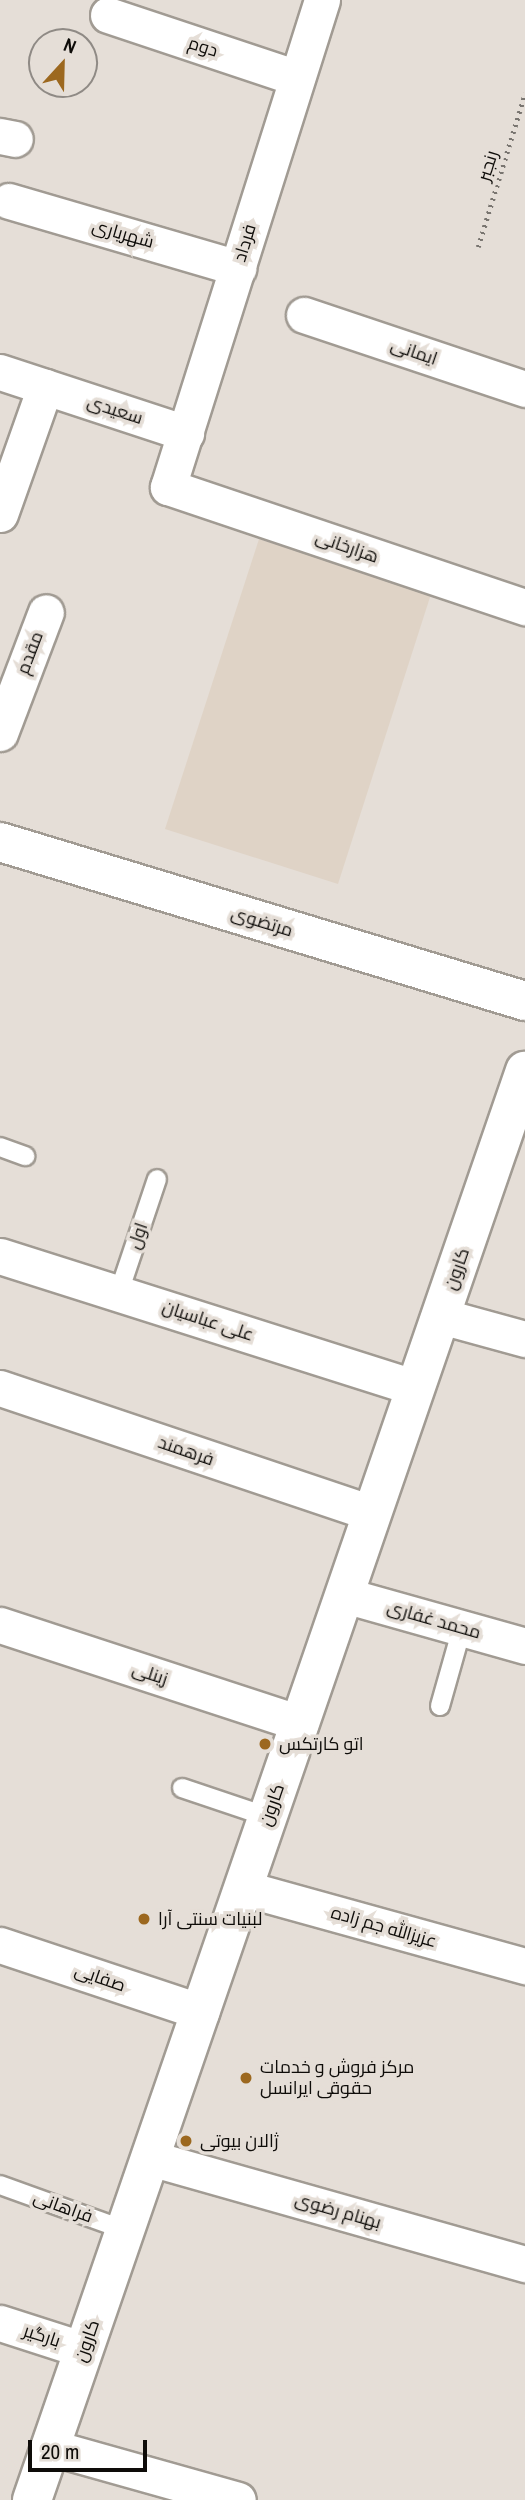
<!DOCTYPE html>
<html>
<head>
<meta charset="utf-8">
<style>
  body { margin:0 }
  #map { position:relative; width:525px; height:2500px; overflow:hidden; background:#e5ded7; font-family:"Archivo Narrow",Cairo,sans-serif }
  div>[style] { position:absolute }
  .built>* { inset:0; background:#dfd3c6 }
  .path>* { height:4.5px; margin-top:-2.25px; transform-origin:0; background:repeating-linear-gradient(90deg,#797570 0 2px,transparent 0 7px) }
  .roads { filter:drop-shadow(2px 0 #a19b93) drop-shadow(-2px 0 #a19b93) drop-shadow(0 2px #a19b93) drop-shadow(0 -2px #a19b93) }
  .lane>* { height:18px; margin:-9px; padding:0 9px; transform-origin:9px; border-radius:9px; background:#fff }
  .street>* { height:35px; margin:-17.5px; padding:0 17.5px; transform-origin:17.5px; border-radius:17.5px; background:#fff }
  .secondary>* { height:38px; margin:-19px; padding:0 19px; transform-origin:19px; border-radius:19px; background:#fff }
  .dots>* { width:19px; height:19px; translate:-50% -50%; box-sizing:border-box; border:4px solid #e5ded7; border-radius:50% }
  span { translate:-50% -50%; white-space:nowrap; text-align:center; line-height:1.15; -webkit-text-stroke:7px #e5ded7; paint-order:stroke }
  .street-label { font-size:18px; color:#0e0c09 }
  .poi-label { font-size:18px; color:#0e0c09 }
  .left { translate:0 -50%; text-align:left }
  .north { position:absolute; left:28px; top:28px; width:70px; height:70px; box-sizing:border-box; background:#e5ded7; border:2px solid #8f8a85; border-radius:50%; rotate:22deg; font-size:19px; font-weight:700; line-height:28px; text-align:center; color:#0e0c09 }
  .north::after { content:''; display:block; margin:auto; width:24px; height:32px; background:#9c681f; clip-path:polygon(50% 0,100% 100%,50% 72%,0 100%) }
  .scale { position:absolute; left:28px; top:2440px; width:119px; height:32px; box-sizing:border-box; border:4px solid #0e0c09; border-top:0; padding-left:9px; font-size:21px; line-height:24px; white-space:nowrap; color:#0e0c09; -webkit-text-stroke:5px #e5ded7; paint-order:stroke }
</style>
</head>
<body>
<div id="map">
  <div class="built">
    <div style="clip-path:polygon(259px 539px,431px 594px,338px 884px,165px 829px)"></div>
  </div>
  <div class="path">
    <div style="left:478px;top:247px;width:161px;rotate:-73deg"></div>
  </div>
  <div class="roads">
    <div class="lane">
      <div style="left:0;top:1147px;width:27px;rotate:20deg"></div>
      <div style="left:119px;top:1292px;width:119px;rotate:-71.4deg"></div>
      <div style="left:440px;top:1706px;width:81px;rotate:-74.2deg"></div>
      <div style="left:182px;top:1788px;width:91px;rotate:18.6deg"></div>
      <div style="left:0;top:2185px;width:133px;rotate:19.8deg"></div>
    </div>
    <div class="street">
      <div style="left:322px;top:0;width:511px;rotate:107.55deg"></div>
      <div style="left:168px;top:487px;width:377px;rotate:18.6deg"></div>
      <div style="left:108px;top:15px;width:199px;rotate:18.4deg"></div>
      <div style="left:0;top:136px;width:15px;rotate:11deg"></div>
      <div style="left:9px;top:201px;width:239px;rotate:16.3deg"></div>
      <div style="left:304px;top:315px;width:233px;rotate:18.5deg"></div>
      <div style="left:0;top:372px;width:196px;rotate:18.2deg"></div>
      <div style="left:0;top:514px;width:135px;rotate:-70.5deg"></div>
      <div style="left:0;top:733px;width:129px;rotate:-69.2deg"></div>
      <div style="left:0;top:1256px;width:435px;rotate:17.6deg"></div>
      <div style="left:441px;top:1316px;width:87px;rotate:15.3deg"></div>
      <div style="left:0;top:1388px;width:392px;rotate:18.6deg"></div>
      <div style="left:344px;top:1595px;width:188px;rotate:15.7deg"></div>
      <div style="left:0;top:1625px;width:316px;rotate:18.1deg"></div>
      <div style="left:243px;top:1888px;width:293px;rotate:15.5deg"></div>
      <div style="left:0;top:1945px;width:212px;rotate:18.4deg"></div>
      <div style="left:150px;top:2158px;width:390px;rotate:15.8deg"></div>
      <div style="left:0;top:2323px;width:88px;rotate:17.8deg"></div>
      <div style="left:50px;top:2447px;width:195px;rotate:15.7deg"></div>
    </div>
    <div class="secondary">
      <div style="left:0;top:842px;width:549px;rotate:16.85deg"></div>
      <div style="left:32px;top:2500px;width:1512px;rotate:-70.97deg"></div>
    </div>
  </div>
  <div class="dots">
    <div style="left:265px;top:1744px;background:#9c681f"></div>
    <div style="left:144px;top:1919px;background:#9c681f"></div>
    <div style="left:246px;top:2078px;background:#9c681f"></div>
    <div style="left:186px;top:2141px;background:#9c681f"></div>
  </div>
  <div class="street-label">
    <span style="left:203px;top:47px;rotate:18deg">دوم</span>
    <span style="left:488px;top:166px;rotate:-73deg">رنجبر</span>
    <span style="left:123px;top:234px;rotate:16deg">شهریاری</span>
    <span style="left:245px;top:243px;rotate:-73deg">فرداد</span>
    <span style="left:414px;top:352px;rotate:19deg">ایمانی</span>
    <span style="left:115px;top:410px;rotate:18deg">سعیدی</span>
    <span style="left:347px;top:547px;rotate:19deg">هزارخانی</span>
    <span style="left:30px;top:653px;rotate:-69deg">مقدم</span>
    <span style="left:262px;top:922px;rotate:17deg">مرتضوی</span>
    <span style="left:138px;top:1236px;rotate:-71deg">اول</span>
    <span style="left:457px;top:1269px;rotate:-71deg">کارون</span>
    <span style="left:208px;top:1321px;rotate:18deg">علی عباسیان</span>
    <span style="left:186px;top:1451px;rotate:19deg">فرهمند</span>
    <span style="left:434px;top:1620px;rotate:16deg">محمد غفاری</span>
    <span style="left:150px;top:1674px;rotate:18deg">زینلی</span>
    <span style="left:272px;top:1805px;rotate:-71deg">کارون</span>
    <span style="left:384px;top:1927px;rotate:16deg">عزیزالله جم زاده</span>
    <span style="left:100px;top:1978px;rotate:19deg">صفایی</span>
    <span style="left:63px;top:2207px;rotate:20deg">فراهانی</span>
    <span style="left:338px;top:2211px;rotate:16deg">بهنام رضوی</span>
    <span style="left:42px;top:2336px;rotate:18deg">بارگیر</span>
    <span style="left:87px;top:2341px;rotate:-71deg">کارون</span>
  </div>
  <div class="poi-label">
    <span class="left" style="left:279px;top:1744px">اتو کارتکس</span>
    <span class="left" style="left:158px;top:1919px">لبنیات سنتی آرا</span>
    <span class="left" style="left:260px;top:2078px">مرکز فروش و خدمات<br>حقوقی ایرانسل</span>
    <span class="left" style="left:200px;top:2141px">ژالان بیوتی</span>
  </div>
  <div class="north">N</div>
  <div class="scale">20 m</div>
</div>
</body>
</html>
